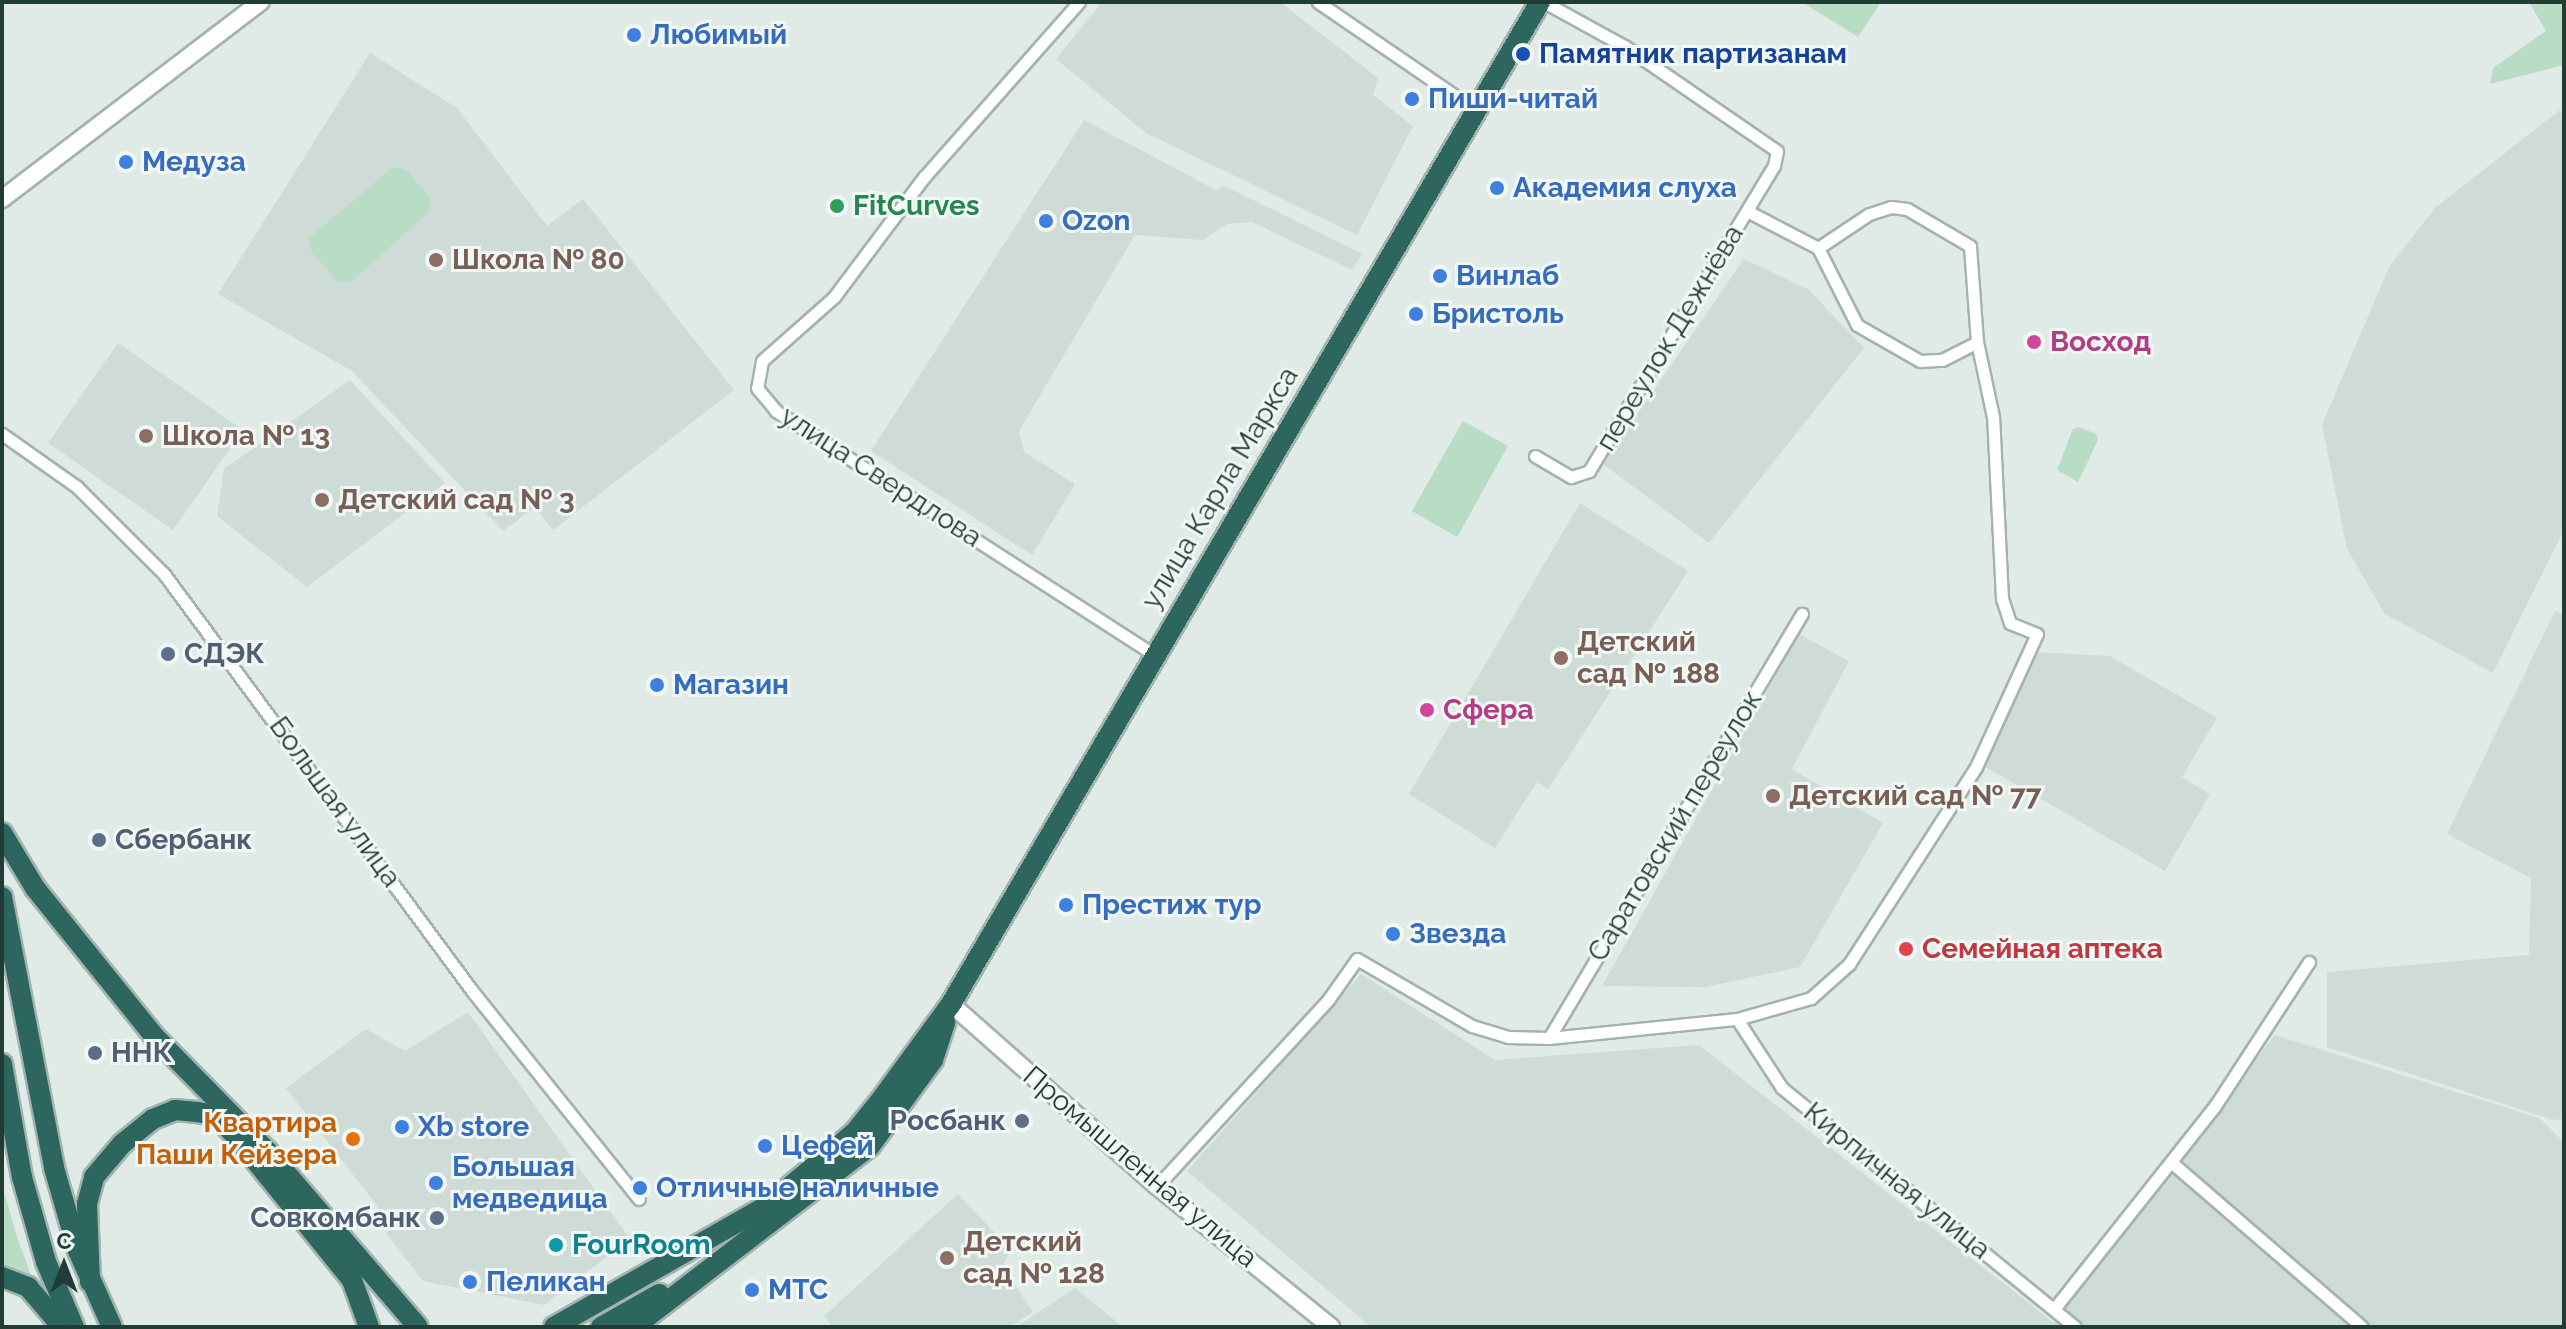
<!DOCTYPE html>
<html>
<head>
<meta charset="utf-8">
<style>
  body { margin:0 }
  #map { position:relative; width:2566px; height:1329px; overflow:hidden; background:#e0ebe7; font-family:Raleway,sans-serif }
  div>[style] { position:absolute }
  .built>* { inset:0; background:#cedbd6 }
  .green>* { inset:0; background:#b9dcc4 }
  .roads { filter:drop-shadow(2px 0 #a3b3ae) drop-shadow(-2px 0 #a3b3ae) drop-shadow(0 2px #a3b3ae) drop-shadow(0 -2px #a3b3ae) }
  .street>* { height:11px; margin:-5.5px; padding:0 5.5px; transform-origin:5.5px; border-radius:5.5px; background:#fff }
  .secondary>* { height:16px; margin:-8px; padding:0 8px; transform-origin:8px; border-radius:8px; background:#fff }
  .highway>* { height:20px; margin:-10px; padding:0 10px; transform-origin:10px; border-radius:10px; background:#2d665e }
  .dots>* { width:22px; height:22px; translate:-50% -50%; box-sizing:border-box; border:4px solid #f0f7f4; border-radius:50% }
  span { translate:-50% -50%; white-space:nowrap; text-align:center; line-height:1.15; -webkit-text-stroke:6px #f0f7f4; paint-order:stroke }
  .shop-label { font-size:28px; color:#366cbe; font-weight:700 }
  .left { translate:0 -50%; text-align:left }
  .transit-label { font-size:28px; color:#164399; font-weight:700 }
  .leisure-label { font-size:28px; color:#27864d; font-weight:700 }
  .education-label { font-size:28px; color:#785e54; font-weight:700 }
  .street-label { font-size:28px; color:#213b35 }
  .hotel-label { font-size:28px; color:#b23c85; font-weight:700 }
  .service-label { font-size:28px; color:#4e5e75; font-weight:700 }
  .right { translate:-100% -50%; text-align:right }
  .health-label { font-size:28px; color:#be3a42; font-weight:700 }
  .food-label { font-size:28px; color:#c56008; font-weight:700 }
  .culture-label { font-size:28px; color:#0d838f; font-weight:700 }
  .frame { position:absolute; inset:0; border:4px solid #213b35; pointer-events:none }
  .north { position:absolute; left:24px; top:1225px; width:80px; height:80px; -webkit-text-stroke:6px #f0f7f4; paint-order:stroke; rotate:0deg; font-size:22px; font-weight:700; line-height:32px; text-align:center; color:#213b35 }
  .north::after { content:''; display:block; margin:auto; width:28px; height:36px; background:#213b35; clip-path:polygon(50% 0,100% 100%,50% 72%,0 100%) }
</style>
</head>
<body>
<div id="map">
  <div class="built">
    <div style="clip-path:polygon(1102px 2px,1280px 2px,1378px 78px,1373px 95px,1413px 126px,1357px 235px,1146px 133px,1056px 59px)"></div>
    <div style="clip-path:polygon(370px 53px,457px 108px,547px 226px,583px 199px,734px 390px,553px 530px,535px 507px,503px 531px,352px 371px,218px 294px)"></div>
    <div style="clip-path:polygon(2560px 110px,2564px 121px,2564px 530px,2493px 673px,2385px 614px,2347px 549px,2322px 425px,2389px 267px,2435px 208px)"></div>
    <div style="clip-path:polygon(1084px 120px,1218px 191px,1223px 185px,1362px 254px,1352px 270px,1252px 222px,1227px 224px,1203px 240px,1135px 235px,1019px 431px,1024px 452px,1075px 484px,1032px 555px,871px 451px)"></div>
    <div style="clip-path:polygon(1744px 259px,1808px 289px,1864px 348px,1709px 543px,1603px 464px)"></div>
    <div style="clip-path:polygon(118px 343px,243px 430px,173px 530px,48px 443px)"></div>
    <div style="clip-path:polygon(350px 380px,445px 483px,307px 587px,217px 516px,224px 469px)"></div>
    <div style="clip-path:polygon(1580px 503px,1688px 571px,1548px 789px,1537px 782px,1495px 848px,1409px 794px)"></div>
    <div style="clip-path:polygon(2555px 611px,2564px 616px,2564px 1119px,2554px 1120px,2327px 1047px,2327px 972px,2529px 955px,2531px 878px,2447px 834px)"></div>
    <div style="clip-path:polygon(1799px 634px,1849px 661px,1792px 769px,1883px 823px,1800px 967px,1705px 987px,1602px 986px)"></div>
    <div style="clip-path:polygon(2034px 652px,2110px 656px,2217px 718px,2182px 777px,2210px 794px,2165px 871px,1984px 766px)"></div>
    <div style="clip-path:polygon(1361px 974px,1495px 1060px,1699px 1045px,2054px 1323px,2275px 1035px,2539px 1118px,2564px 1142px,2564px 1327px,1371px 1327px,1187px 1171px)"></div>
    <div style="clip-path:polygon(468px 1012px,630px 1239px,544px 1305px,423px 1281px,386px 1233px,393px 1226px,286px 1088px,366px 1029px,405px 1051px)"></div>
    <div style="clip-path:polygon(958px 1194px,1011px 1250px,1002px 1266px,1033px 1312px,1010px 1327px,833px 1327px,824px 1316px)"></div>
    <div style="clip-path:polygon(1075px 1288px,1123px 1327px,1016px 1327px)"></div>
  </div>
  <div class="green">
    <div style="clip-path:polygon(1802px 2px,1881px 2px,1858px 37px)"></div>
    <div style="clip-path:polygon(2529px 2px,2564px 2px,2564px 65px,2490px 84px,2493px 68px,2546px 31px)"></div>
    <div style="clip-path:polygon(393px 167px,406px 170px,430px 198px,429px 212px,353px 280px,339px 283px,312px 253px,308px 239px)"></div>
    <div style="clip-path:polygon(1463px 421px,1508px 446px,1457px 537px,1412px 511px)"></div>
    <div style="clip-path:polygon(2079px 427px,2096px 434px,2098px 440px,2078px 482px,2057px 470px,2073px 429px)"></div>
    <div style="clip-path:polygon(2px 1185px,17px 1237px,32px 1278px,2px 1269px)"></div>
  </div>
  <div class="roads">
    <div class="street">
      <div style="left:1079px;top:2px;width:234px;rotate:131.5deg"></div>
      <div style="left:924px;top:177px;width:150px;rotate:126.9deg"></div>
      <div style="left:834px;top:297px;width:96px;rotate:138.4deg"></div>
      <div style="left:762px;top:361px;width:27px;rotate:100deg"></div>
      <div style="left:757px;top:388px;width:30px;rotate:50deg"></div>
      <div style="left:776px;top:411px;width:450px;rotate:32.8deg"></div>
      <div style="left:1318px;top:2px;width:191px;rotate:34.4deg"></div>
      <div style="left:1747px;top:211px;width:80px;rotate:27.5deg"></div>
      <div style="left:1818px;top:248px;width:86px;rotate:63.1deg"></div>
      <div style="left:1857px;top:325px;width:73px;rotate:29.7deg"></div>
      <div style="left:1920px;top:361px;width:22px;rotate:-3deg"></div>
      <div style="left:1942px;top:360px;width:39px;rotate:-27deg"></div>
      <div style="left:2px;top:434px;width:92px;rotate:35.2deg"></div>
      <div style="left:77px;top:487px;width:123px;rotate:45deg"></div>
      <div style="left:164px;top:574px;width:520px;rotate:53.53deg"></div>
      <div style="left:473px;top:992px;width:265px;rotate:51.3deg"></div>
      <div style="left:1535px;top:456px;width:42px;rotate:30.3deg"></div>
      <div style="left:1571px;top:477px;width:19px;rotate:-18deg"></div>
      <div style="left:1589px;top:471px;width:357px;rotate:-58.8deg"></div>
      <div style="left:1774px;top:166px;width:15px;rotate:-79deg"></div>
      <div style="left:1777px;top:151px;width:186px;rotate:-145.5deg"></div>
      <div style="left:1624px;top:46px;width:91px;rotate:-151.2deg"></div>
      <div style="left:1737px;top:1019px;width:82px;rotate:56.9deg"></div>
      <div style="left:1782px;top:1088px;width:378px;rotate:39.2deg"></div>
      <div style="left:1549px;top:1038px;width:494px;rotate:-59.2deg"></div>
      <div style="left:2171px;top:1162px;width:252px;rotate:40.8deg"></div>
      <div style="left:1157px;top:1186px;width:253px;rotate:-47.4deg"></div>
      <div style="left:1328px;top:1000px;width:50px;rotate:-54.7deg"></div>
      <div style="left:1357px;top:959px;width:133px;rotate:30.2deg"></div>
      <div style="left:1472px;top:1026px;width:38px;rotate:17deg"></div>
      <div style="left:1508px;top:1037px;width:41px;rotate:1.4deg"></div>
      <div style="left:1549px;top:1038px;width:189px;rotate:-5.8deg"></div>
      <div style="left:1737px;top:1019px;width:77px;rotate:-15.8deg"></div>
      <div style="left:1811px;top:998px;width:51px;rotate:-41.8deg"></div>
      <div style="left:1849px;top:964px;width:234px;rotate:-57.2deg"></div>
      <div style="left:1976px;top:767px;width:146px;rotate:-65.4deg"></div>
      <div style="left:2037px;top:634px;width:29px;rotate:-158deg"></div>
      <div style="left:2010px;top:623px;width:25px;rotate:-108deg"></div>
      <div style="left:2002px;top:599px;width:182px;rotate:-92.8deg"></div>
      <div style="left:1993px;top:417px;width:77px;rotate:-102deg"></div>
      <div style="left:1977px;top:342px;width:96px;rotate:-94.2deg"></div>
      <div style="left:1970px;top:246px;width:73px;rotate:-149.6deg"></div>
      <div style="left:1907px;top:209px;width:16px;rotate:-173deg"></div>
      <div style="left:1891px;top:207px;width:23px;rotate:162deg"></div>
      <div style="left:1869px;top:214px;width:61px;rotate:146.3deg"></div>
      <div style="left:2054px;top:1309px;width:259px;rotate:-51.6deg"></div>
      <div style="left:2215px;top:1106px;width:172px;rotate:-56.9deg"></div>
    </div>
    <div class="secondary">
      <div style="left:2px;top:199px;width:325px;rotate:-37.3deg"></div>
      <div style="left:951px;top:1004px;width:275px;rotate:41.5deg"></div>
      <div style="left:1157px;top:1186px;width:224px;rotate:39deg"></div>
    </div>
    <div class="highway">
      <div style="left:2px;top:833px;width:64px;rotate:59deg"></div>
      <div style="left:35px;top:888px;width:190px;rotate:51.2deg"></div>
      <div style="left:154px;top:1036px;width:163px;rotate:45.5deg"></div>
      <div style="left:268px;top:1152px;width:230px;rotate:49.4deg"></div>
      <div style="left:2px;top:897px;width:276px;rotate:79.1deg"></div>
      <div style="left:54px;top:1168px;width:86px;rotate:73.9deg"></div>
      <div style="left:78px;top:1251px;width:83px;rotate:65.9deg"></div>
      <div style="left:2px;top:1064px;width:115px;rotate:80deg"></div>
      <div style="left:22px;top:1177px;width:88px;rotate:74.2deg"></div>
      <div style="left:46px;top:1262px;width:71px;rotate:66.7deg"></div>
      <div style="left:2px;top:1277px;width:28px;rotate:21deg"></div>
      <div style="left:28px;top:1287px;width:52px;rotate:49.6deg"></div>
      <div style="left:90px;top:1282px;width:78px;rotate:-92.2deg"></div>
      <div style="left:87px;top:1204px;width:28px;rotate:-75deg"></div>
      <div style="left:94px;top:1177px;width:43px;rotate:-49.7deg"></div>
      <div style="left:122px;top:1144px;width:40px;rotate:-39deg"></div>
      <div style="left:153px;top:1119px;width:24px;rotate:-22deg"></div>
      <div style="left:175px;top:1110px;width:22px;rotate:5deg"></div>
      <div style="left:197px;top:1112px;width:18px;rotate:9deg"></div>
      <div style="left:215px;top:1115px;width:25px;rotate:45deg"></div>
      <div style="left:233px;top:1133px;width:189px;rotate:51deg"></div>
      <div style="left:352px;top:1280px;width:50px;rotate:70.1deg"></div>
      <div style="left:554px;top:1327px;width:246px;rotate:-29.7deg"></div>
      <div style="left:768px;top:1205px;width:114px;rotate:-40deg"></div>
      <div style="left:855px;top:1132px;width:45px;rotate:-51.3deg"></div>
      <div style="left:883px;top:1097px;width:115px;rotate:-53.8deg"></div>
      <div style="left:951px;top:1004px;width:1162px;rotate:-59.55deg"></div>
      <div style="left:601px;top:1327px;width:67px;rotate:-29.6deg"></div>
      <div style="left:634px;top:1327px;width:297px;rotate:-37.5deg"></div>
      <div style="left:870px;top:1146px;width:107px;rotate:-53.8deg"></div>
      <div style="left:933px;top:1060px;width:40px;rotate:-72deg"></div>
    </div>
  </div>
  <div class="dots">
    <div style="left:634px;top:35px;background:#3f7fe0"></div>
    <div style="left:1523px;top:54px;background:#1a4fb4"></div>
    <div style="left:1412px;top:99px;background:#3f7fe0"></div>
    <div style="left:126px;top:162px;background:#3f7fe0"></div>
    <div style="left:1497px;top:188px;background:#3f7fe0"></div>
    <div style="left:837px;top:206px;background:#2e9e5b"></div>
    <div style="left:1046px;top:221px;background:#3f7fe0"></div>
    <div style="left:436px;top:260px;background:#8d6e63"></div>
    <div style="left:1440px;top:276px;background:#3f7fe0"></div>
    <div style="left:1416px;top:314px;background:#3f7fe0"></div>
    <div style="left:2034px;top:342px;background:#d1479c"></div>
    <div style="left:146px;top:436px;background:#8d6e63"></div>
    <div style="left:322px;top:500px;background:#8d6e63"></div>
    <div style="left:168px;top:654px;background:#5c6f8a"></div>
    <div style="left:1561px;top:658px;background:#8d6e63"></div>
    <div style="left:657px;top:685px;background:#3f7fe0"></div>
    <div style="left:1427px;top:710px;background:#d1479c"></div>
    <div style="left:1773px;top:796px;background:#8d6e63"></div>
    <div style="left:99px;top:840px;background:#5c6f8a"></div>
    <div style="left:1066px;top:905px;background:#3f7fe0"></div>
    <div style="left:1393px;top:934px;background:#3f7fe0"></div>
    <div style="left:1906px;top:949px;background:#e0444e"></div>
    <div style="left:95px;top:1053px;background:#5c6f8a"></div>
    <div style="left:1022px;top:1121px;background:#5c6f8a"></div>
    <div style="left:402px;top:1127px;background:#3f7fe0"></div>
    <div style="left:353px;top:1139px;background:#e8710a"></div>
    <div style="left:765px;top:1146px;background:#3f7fe0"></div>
    <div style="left:436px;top:1183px;background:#3f7fe0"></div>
    <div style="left:640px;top:1188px;background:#3f7fe0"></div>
    <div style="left:437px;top:1218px;background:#5c6f8a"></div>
    <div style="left:556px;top:1245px;background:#0f9aa8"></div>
    <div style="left:947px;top:1258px;background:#8d6e63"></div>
    <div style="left:470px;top:1282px;background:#3f7fe0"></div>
    <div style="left:752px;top:1290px;background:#3f7fe0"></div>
  </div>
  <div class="shop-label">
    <span class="left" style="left:650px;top:35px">Любимый</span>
    <span class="left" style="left:1428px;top:99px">Пиши-читай</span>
    <span class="left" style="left:142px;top:162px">Медуза</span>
    <span class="left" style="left:1513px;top:188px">Академия слуха</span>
    <span class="left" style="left:1062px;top:221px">Ozon</span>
    <span class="left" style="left:1456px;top:276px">Винлаб</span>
    <span class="left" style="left:1432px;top:314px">Бристоль</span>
    <span class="left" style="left:673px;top:685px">Магазин</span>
    <span class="left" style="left:1082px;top:905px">Престиж тур</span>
    <span class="left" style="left:1409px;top:934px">Звезда</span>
    <span class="left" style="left:418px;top:1127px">Xb store</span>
    <span class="left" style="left:781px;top:1146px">Цефей</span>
    <span class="left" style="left:452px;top:1183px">Большая<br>медведица</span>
    <span class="left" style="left:656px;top:1188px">Отличные наличные</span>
    <span class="left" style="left:486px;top:1282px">Пеликан</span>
    <span class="left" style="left:768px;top:1290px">МТС</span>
  </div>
  <div class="transit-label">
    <span class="left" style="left:1539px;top:54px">Памятник партизанам</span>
  </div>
  <div class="leisure-label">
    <span class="left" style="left:853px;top:206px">FitCurves</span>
  </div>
  <div class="education-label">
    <span class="left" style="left:452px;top:260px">Школа № 80</span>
    <span class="left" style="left:162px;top:436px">Школа № 13</span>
    <span class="left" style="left:338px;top:500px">Детский сад № 3</span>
    <span class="left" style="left:1577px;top:658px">Детский<br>сад № 188</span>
    <span class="left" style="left:1789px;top:796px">Детский сад № 77</span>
    <span class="left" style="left:963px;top:1258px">Детский<br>сад № 128</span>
  </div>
  <div class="street-label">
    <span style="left:1670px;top:338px;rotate:-59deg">переулок Дежнёва</span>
    <span style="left:881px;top:477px;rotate:33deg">улица Свердлова</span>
    <span style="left:1220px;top:488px;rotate:-59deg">улица Карла Маркса</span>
    <span style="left:335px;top:802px;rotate:54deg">Большая улица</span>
    <span style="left:1675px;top:826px;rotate:-59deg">Саратовский переулок</span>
    <span style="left:1140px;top:1167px;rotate:40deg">Промышленная улица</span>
    <span style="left:1897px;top:1181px;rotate:39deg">Кирпичная улица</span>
  </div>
  <div class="hotel-label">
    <span class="left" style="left:2050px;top:342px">Восход</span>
    <span class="left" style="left:1443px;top:710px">Сфера</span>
  </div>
  <div class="service-label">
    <span class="left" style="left:184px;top:654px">СДЭК</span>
    <span class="left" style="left:115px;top:840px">Сбербанк</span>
    <span class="left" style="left:111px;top:1053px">ННК</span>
    <span class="right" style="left:1006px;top:1121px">Росбанк</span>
    <span class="right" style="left:421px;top:1218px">Совкомбанк</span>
  </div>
  <div class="health-label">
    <span class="left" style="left:1922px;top:949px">Семейная аптека</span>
  </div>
  <div class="food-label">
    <span class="right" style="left:337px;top:1139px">Квартира<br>Паши Кейзера</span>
  </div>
  <div class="culture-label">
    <span class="left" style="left:572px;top:1245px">FourRoom</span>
  </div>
  <div class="frame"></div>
  <div class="north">С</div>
</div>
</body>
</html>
